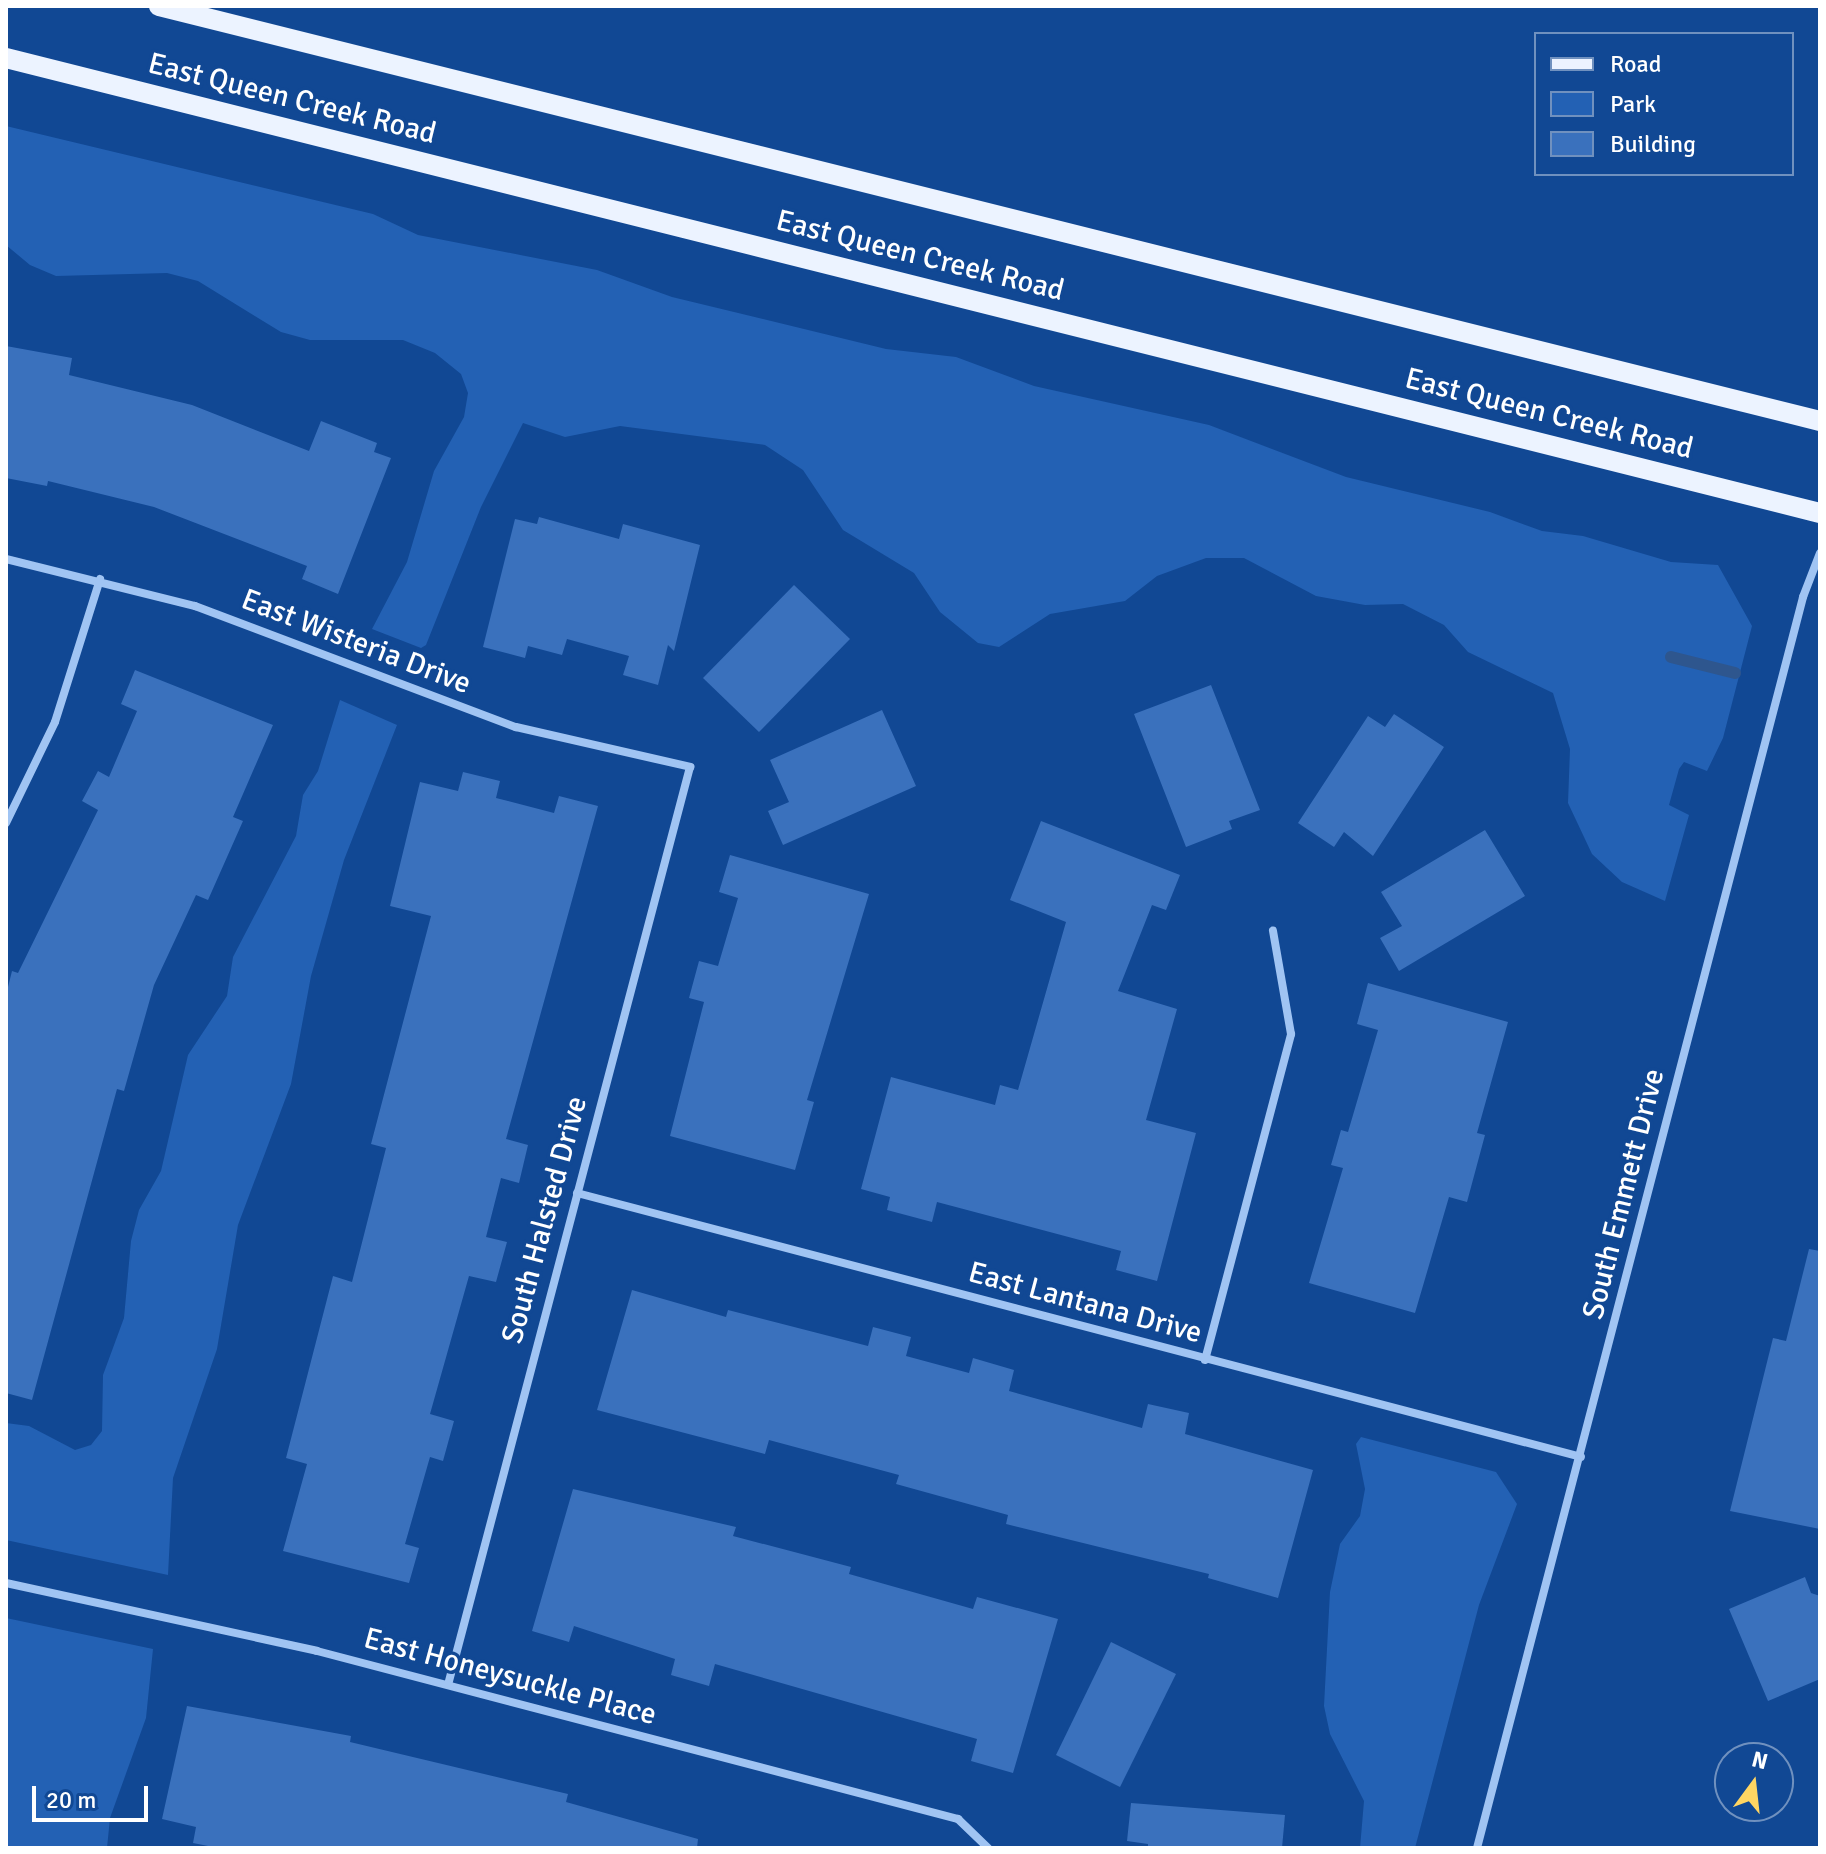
<!DOCTYPE html>
<html>
<head>
<meta charset="utf-8">
<style>
  body { margin:0 }
  #map { position:relative; width:1826px; height:1854px; overflow:hidden; background:#114894; font-family:Signika,sans-serif }
  div>[style] { position:absolute }
  .green>* { inset:0; background:#2361b4 }
  .stream>* { height:12px; margin:-6px; padding:0 6px; transform-origin:6px; border-radius:6px; background:#2e568e }
  .building>* { inset:0; background:#3a71bd }
  .street>* { height:8px; margin:-4px; padding:0 4px; transform-origin:4px; border-radius:4px; background:#a0c4f3 }
  .primary>* { height:20px; margin:-10px; padding:0 10px; transform-origin:10px; border-radius:10px; background:#ecf3ff }
  span { translate:-50% -50%; white-space:nowrap; text-align:center; line-height:1.15; -webkit-text-stroke:7px #114894; paint-order:stroke }
  .street-label { font-size:30px; color:#fff }
  .frame { position:absolute; inset:0; border:8px solid #fff; pointer-events:none }
  .legend { position:absolute; left:1534px; top:32px; width:260px; height:144px; box-sizing:border-box; background:#114894; border:2px solid #7091bf; margin:0; padding:10px 14px; list-style:none; font-size:24px; color:#fff }
  .legend li { display:flex; align-items:center; gap:16px; height:40px }
  .legend b { width:40px; border:2px solid #7091bf }
  .north { position:absolute; left:1714px; top:1742px; width:80px; height:80px; box-sizing:border-box; background:#114894; border:2px solid #7091bf; border-radius:50%; rotate:15deg; font-size:22px; font-weight:700; line-height:32px; text-align:center; color:#fff }
  .north::after { content:''; display:block; margin:auto; width:28px; height:36px; background:#ffd562; clip-path:polygon(50% 0,100% 100%,50% 72%,0 100%) }
  .scale { position:absolute; left:32px; top:1786px; width:116px; height:36px; box-sizing:border-box; border:4px solid #fff; border-top:0; padding-left:10px; font-size:24px; line-height:28px; white-space:nowrap; color:#fff; -webkit-text-stroke:6px #114894; paint-order:stroke }
</style>
</head>
<body>
<div id="map">
  <div class="green">
    <div style="clip-path:polygon(6px 126px,373px 214px,418px 235px,597px 270px,672px 297px,886px 349px,956px 357px,1034px 386px,1209px 425px,1346px 477px,1490px 512px,1542px 531px,1583px 536px,1671px 562px,1718px 565px,1752px 626px,1723px 738px,1707px 771px,1684px 762px,1679px 769px,1669px 805px,1689px 815px,1665px 901px,1622px 882px,1592px 854px,1568px 803px,1570px 749px,1553px 693px,1468px 652px,1444px 625px,1403px 604px,1365px 605px,1316px 596px,1244px 558px,1206px 558px,1157px 576px,1125px 601px,1050px 614px,999px 647px,978px 643px,940px 612px,914px 573px,843px 530px,803px 470px,765px 445px,620px 426px,565px 437px,523px 423px,481px 507px,426px 645px,421px 648px,372px 629px,407px 562px,434px 471px,464px 417px,468px 393px,461px 374px,435px 353px,403px 340px,310px 340px,281px 332px,198px 281px,167px 273px,56px 276px,30px 265px,6px 245px)"></div>
    <div style="clip-path:polygon(340px 700px,397px 725px,344px 860px,311px 976px,291px 1084px,238px 1225px,217px 1349px,173px 1478px,168px 1575px,6px 1540px,6px 1423px,29px 1426px,75px 1450px,91px 1445px,102px 1431px,103px 1375px,124px 1318px,131px 1241px,139px 1210px,161px 1171px,188px 1055px,227px 996px,233px 957px,296px 836px,303px 795px,318px 771px)"></div>
    <div style="clip-path:polygon(1361px 1437px,1496px 1472px,1517px 1504px,1479px 1605px,1415px 1848px,1360px 1848px,1364px 1801px,1330px 1734px,1324px 1706px,1330px 1592px,1340px 1544px,1360px 1516px,1365px 1489px,1356px 1444px)"></div>
    <div style="clip-path:polygon(6px 1618px,153px 1649px,146px 1718px,110px 1818px,107px 1848px,6px 1848px)"></div>
  </div>
  <div class="stream">
    <div style="left:1671px;top:657px;width:66px;rotate:14deg"></div>
  </div>
  <div class="building">
    <div style="clip-path:polygon(6px 346px,72px 358px,69px 375px,192px 405px,309px 451px,321px 421px,377px 443px,374px 452px,391px 458px,338px 594px,302px 579px,307px 566px,154px 507px,48px 481px,47px 486px,6px 478px)"></div>
    <div style="clip-path:polygon(539px 517px,619px 539px,623px 524px,700px 545px,674px 651px,668px 645px,658px 685px,623px 675px,629px 656px,567px 639px,562px 655px,528px 646px,525px 658px,483px 647px,515px 519px,537px 524px)"></div>
    <div style="clip-path:polygon(794px 585px,850px 639px,759px 732px,703px 678px)"></div>
    <div style="clip-path:polygon(135px 670px,273px 725px,233px 817px,243px 821px,208px 900px,196px 895px,154px 985px,124px 1091px,117px 1089px,32px 1400px,6px 1393px,6px 995px,12px 971px,18px 973px,98px 810px,82px 801px,98px 771px,109px 777px,137px 711px,121px 704px)"></div>
    <div style="clip-path:polygon(1211px 685px,1260px 810px,1229px 821px,1232px 829px,1186px 847px,1134px 714px)"></div>
    <div style="clip-path:polygon(882px 710px,916px 786px,783px 845px,768px 811px,789px 802px,770px 760px)"></div>
    <div style="clip-path:polygon(1394px 714px,1444px 747px,1373px 856px,1344px 832px,1334px 847px,1298px 823px,1368px 716px,1385px 727px)"></div>
    <div style="clip-path:polygon(463px 772px,500px 781px,496px 798px,554px 813px,559px 796px,598px 806px,506px 1139px,528px 1145px,519px 1183px,501px 1178px,486px 1237px,507px 1242px,496px 1282px,469px 1276px,430px 1414px,454px 1421px,443px 1461px,430px 1457px,405px 1544px,419px 1548px,409px 1583px,283px 1551px,307px 1464px,286px 1458px,333px 1276px,352px 1282px,386px 1148px,371px 1144px,431px 916px,390px 906px,420px 782px,458px 791px)"></div>
    <div style="clip-path:polygon(1041px 821px,1180px 875px,1166px 910px,1152px 905px,1118px 991px,1177px 1009px,1146px 1120px,1196px 1133px,1157px 1281px,1116px 1270px,1121px 1251px,937px 1202px,932px 1222px,887px 1210px,890px 1197px,861px 1189px,891px 1077px,995px 1105px,1000px 1085px,1018px 1090px,1066px 922px,1010px 900px)"></div>
    <div style="clip-path:polygon(1485px 830px,1525px 896px,1399px 971px,1380px 938px,1402px 926px,1381px 892px)"></div>
    <div style="clip-path:polygon(730px 855px,869px 894px,807px 1100px,814px 1102px,795px 1170px,670px 1136px,704px 1002px,689px 998px,699px 961px,718px 966px,738px 898px,719px 892px)"></div>
    <div style="clip-path:polygon(1368px 983px,1508px 1022px,1477px 1133px,1485px 1135px,1467px 1202px,1449px 1197px,1415px 1313px,1309px 1283px,1343px 1168px,1331px 1165px,1341px 1130px,1348px 1132px,1378px 1030px,1357px 1024px)"></div>
    <div style="clip-path:polygon(1809px 1249px,1820px 1251px,1820px 1529px,1730px 1511px,1773px 1338px,1786px 1341px)"></div>
    <div style="clip-path:polygon(632px 1290px,726px 1317px,728px 1310px,868px 1346px,873px 1327px,911px 1337px,906px 1356px,969px 1373px,973px 1358px,1014px 1370px,1009px 1391px,1142px 1428px,1148px 1404px,1189px 1413px,1185px 1434px,1313px 1470px,1278px 1598px,1208px 1578px,1209px 1574px,1006px 1524px,1008px 1515px,896px 1484px,899px 1475px,769px 1440px,765px 1454px,597px 1410px)"></div>
    <div style="clip-path:polygon(573px 1489px,736px 1527px,733px 1536px,851px 1567px,849px 1574px,973px 1609px,977px 1597px,1058px 1619px,1013px 1773px,971px 1761px,977px 1739px,715px 1664px,709px 1686px,671px 1675px,675px 1659px,574px 1626px,569px 1642px,532px 1631px)"></div>
    <div style="clip-path:polygon(1805px 1577px,1811px 1593px,1820px 1596px,1820px 1679px,1768px 1701px,1729px 1609px)"></div>
    <div style="clip-path:polygon(1111px 1642px,1176px 1674px,1120px 1787px,1056px 1755px)"></div>
    <div style="clip-path:polygon(187px 1706px,351px 1736px,350px 1742px,568px 1794px,566px 1802px,698px 1839px,697px 1848px,218px 1848px,193px 1843px,196px 1827px,162px 1819px)"></div>
    <div style="clip-path:polygon(1131px 1803px,1285px 1815px,1282px 1848px,1148px 1848px,1148px 1844px,1127px 1841px)"></div>
  </div>
  <div class="street">
    <div style="left:6px;top:559px;width:195px;rotate:14deg"></div>
    <div style="left:195px;top:606px;width:343px;rotate:20.7deg"></div>
    <div style="left:516px;top:727px;width:179px;rotate:12.9deg"></div>
    <div style="left:690px;top:767px;width:949px;rotate:104.77deg"></div>
    <div style="left:6px;top:823px;width:112px;rotate:-64.1deg"></div>
    <div style="left:55px;top:722px;width:150px;rotate:-72.5deg"></div>
    <div style="left:577px;top:1193px;width:1038px;rotate:14.73deg"></div>
    <div style="left:1205px;top:1360px;width:337px;rotate:-75.2deg"></div>
    <div style="left:1291px;top:1034px;width:105px;rotate:-99.9deg"></div>
    <div style="left:6px;top:1583px;width:318px;rotate:12.3deg"></div>
    <div style="left:317px;top:1651px;width:663px;rotate:14.69deg"></div>
    <div style="left:958px;top:1819px;width:42px;rotate:44deg"></div>
    <div style="left:1477px;top:1848px;width:1293px;rotate:-75.39deg"></div>
    <div style="left:1803px;top:597px;width:47px;rotate:-68.9deg"></div>
  </div>
  <div class="primary">
    <div style="left:159px;top:6px;width:1712px;rotate:14.03deg"></div>
    <div style="left:6px;top:58px;width:1870px;rotate:14.08deg"></div>
  </div>
  <div class="street-label">
    <span style="left:292px;top:99px;rotate:14deg">East Queen Creek Road</span>
    <span style="left:920px;top:256px;rotate:14deg">East Queen Creek Road</span>
    <span style="left:1549px;top:414px;rotate:14deg">East Queen Creek Road</span>
    <span style="left:356px;top:642px;rotate:21deg">East Wisteria Drive</span>
    <span style="left:1624px;top:1194px;rotate:-76deg">South Emmett Drive</span>
    <span style="left:545px;top:1220px;rotate:-75deg">South Halsted Drive</span>
    <span style="left:1085px;top:1303px;rotate:15deg">East Lantana Drive</span>
    <span style="left:510px;top:1677px;rotate:15deg">East Honeysuckle Place</span>
  </div>
  <div class="frame"></div>
  <ul class="legend">
  <li><b style="height:10px;background:#ecf3ff"></b>Road</li>
  <li><b style="height:22px;background:#2361b4"></b>Park</li>
  <li><b style="height:22px;background:#3a71bd"></b>Building</li>
  </ul>
  <div class="north">N</div>
  <div class="scale">20 m</div>
</div>
</body>
</html>
